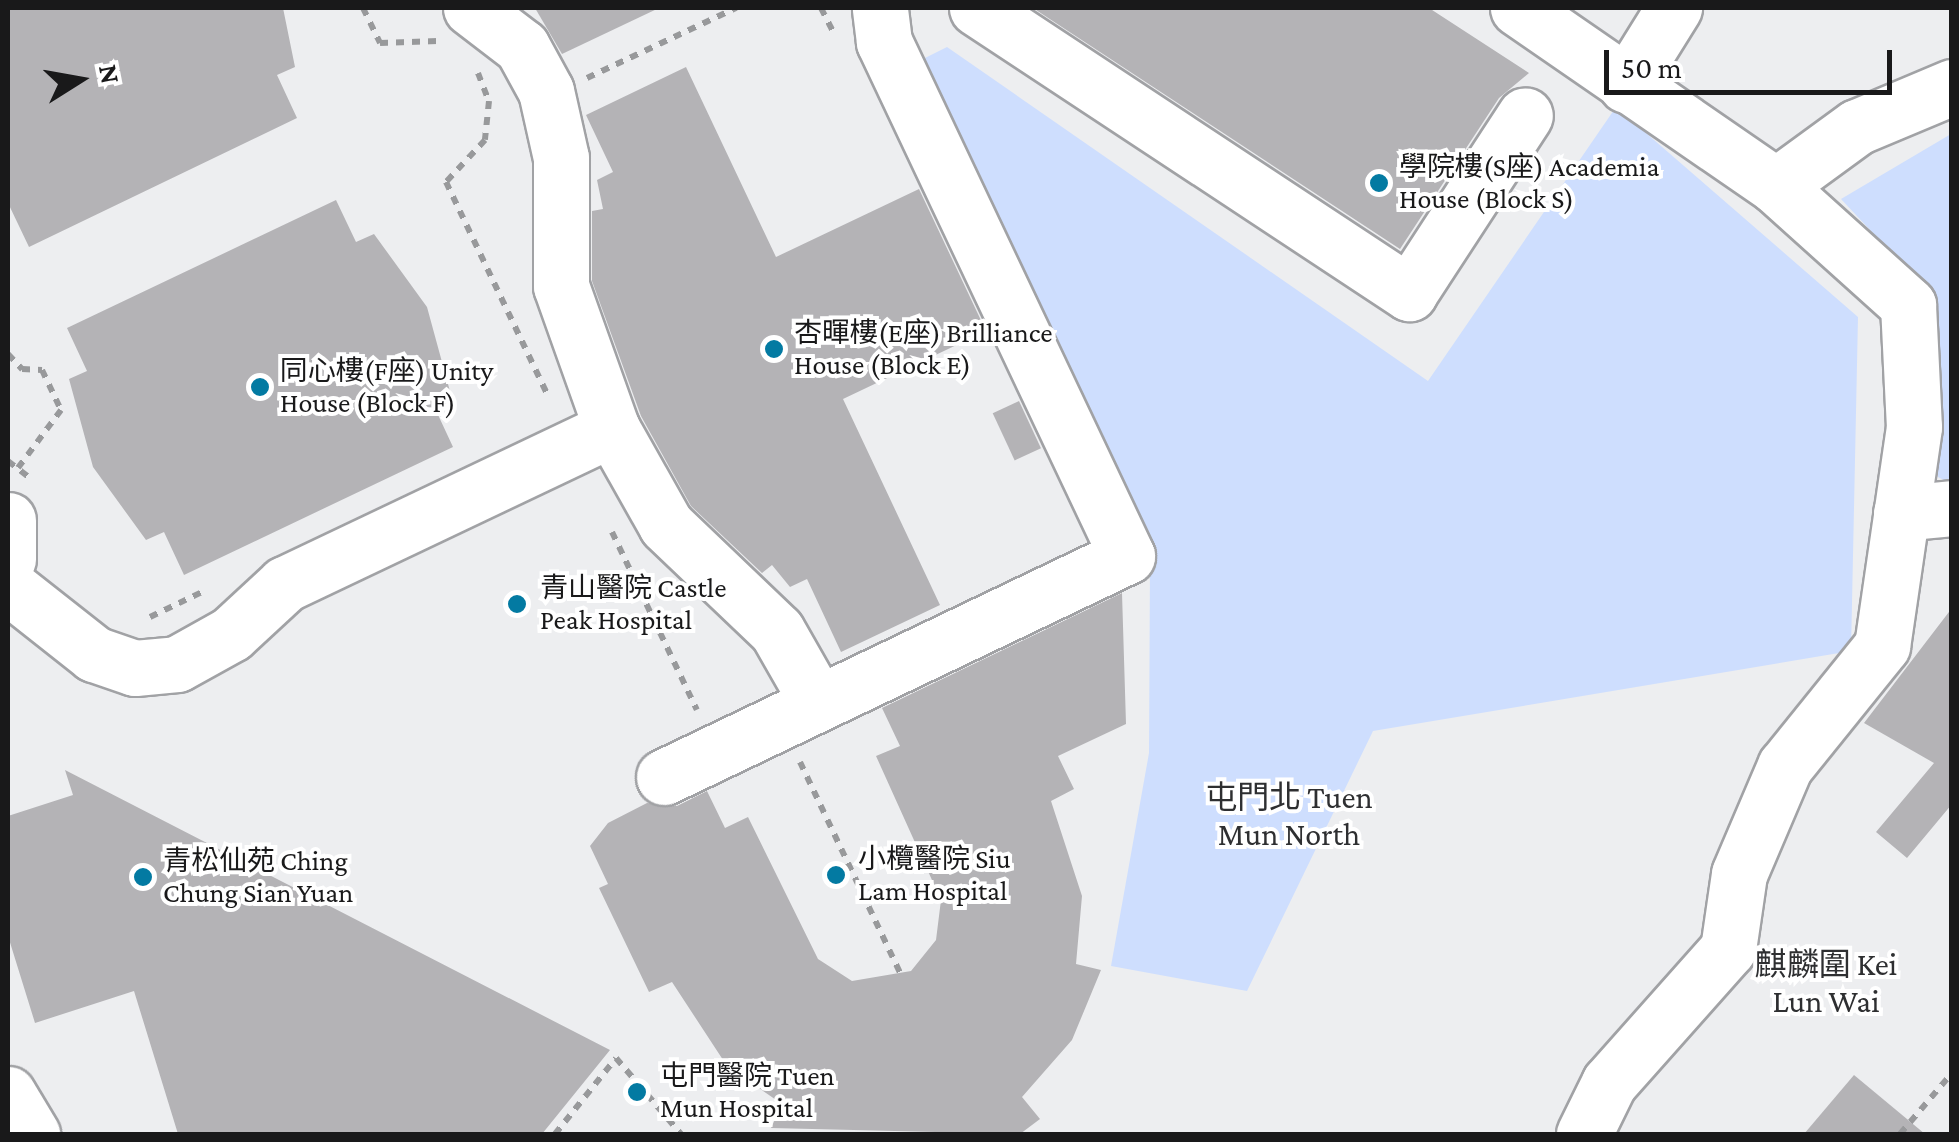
<!DOCTYPE html>
<html>
<head>
<meta charset="utf-8">
<style>
  body { margin:0 }
  #map { position:relative; width:1959px; height:1142px; overflow:hidden; background:#edeef0; font-family:"Crimson Pro","Noto Sans TC",serif }
  div>[style] { position:absolute }
  .green>* { inset:0; background:#cedefe }
  .building>* { inset:0; background:#b4b3b6; transform-origin:0 0 }
  .path>* { height:6px; margin-top:-3px; transform-origin:0; background:repeating-linear-gradient(90deg,#98999b 0 8px,transparent 0 16px) }
  .roads { filter:drop-shadow(2px 0 #a1a2a5) drop-shadow(-2px 0 #a1a2a5) drop-shadow(0 2px #a1a2a5) drop-shadow(0 -2px #a1a2a5) }
  .minor>* { height:55px; margin:-27.5px; padding:0 27.5px; transform-origin:27.5px; border-radius:27.5px; background:#fff }
  .dots>* { width:28px; height:28px; translate:-50% -50%; box-sizing:border-box; border:5px solid #fff; border-radius:50% }
  span { translate:-50% -50%; white-space:nowrap; text-align:center; line-height:1.15; -webkit-text-stroke:8px #fff; paint-order:stroke }
  .poi-label { font-size:28px; color:#19191a }
  .left { translate:0 -50%; text-align:left }
  .quarter-label { font-size:32px; color:#2e2f31 }
  .frame { position:absolute; inset:0; border:10px solid #19191a; pointer-events:none }
  .north { position:absolute; left:30px; top:30px; width:100px; height:100px; -webkit-text-stroke:8px #fff; paint-order:stroke; rotate:79deg; font-size:28px; font-weight:700; line-height:40px; text-align:center; color:#19191a }
  .north::after { content:''; display:block; margin:auto; width:35px; height:45px; background:#19191a; clip-path:polygon(50% 0,100% 100%,50% 72%,0 100%) }
  .scale { position:absolute; left:1604px; top:50px; width:288px; height:45px; box-sizing:border-box; border:5px solid #19191a; border-top:0; padding-left:12px; font-size:30px; line-height:35px; white-space:nowrap; color:#19191a; -webkit-text-stroke:8px #fff; paint-order:stroke }
</style>
</head>
<body>
<div id="map">
  <div class="green">
    <i style="clip-path:polygon(947px 47px,1428px 381px,1616px 107px,1858px 317px,1851px 651px,1373px 731px,1247px 991px,1111px 966px,1149px 753px,1150px 564px,913px 64px)"></i>
    <i style="clip-path:polygon(1951px 134px,1951px 484px,1938px 477px,1928px 292px,1841px 199px)"></i>
  </div>
  <div class="building">
    <i style="clip-path:polygon(8px 8px,283px 8px,295px 67px,277px 75px,297px 118px,29px 247px,8px 203px)"></i>
    <i style="clip-path:polygon(535px 8px,659px 8px,562px 54px)"></i>
    <i style="clip-path:polygon(1033px 8px,1429px 8px,1529px 73px,1499px 98px,1400px 249px)"></i>
    <i style="clip-path:polygon(686px 67px,776px 257px,919px 189px,986px 331px,843px 399px,940px 605px,841px 652px,807px 579px,790px 587px,772px 565px,762px 573px,691px 506px,641px 416px,592px 281px,592px 211px,603px 209px,597px 180px,613px 172px,586px 115px)"></i>
    <i style="clip-path:polygon(336px 200px,356px 242px,374px 234px,427px 307px,451px 395px,433px 404px,453px 447px,184px 575px,164px 532px,146px 540px,93px 467px,69px 379px,87px 371px,67px 328px)"></i>
    <i style="left:1019px;top:401px;width:52px;height:29px;rotate:65deg"></i>
    <i style="clip-path:polygon(1122px 593px,1126px 724px,1058px 756px,1074px 789px,1051px 801px,1082px 896px,1076px 964px,1101px 970px,1072px 1040px,1022px 1097px,1040px 1119px,1020px 1134px,771px 1128px,782px 1104px,727px 1066px,672px 982px,649px 992px,599px 888px,608px 884px,590px 846px,608px 823px,647px 803px,677px 806px,707px 791px,725px 828px,748px 817px,818px 959px,852px 981px,911px 971px,936px 940px,941px 900px,876px 756px,900px 746px,882px 708px)"></i>
    <i style="clip-path:polygon(1952px 608px,1952px 804px,1907px 858px,1876px 832px,1934px 763px,1864px 723px)"></i>
    <i style="clip-path:polygon(65px 770px,279px 880px,610px 1050px,542px 1134px,178px 1134px,134px 991px,35px 1023px,8px 936px,8px 816px,73px 795px)"></i>
    <i style="clip-path:polygon(1854px 1075px,1925px 1134px,1804px 1134px)"></i>
  </div>
  <div class="path">
    <i style="left:363px;top:8px;width:39px;rotate:64deg"></i>
    <i style="left:380px;top:43px;width:58px;rotate:-2deg"></i>
    <i style="left:821px;top:8px;width:28px;rotate:63deg"></i>
    <i style="left:478px;top:73px;width:30px;rotate:69deg"></i>
    <i style="left:489px;top:101px;width:39px;rotate:96deg"></i>
    <i style="left:485px;top:140px;width:57px;rotate:132.9deg"></i>
    <i style="left:446px;top:182px;width:235px;rotate:64.5deg"></i>
    <i style="left:587px;top:78px;width:165px;rotate:-25.2deg"></i>
    <i style="left:8px;top:354px;width:21px;rotate:47deg"></i>
    <i style="left:22px;top:369px;width:20px;rotate:3deg"></i>
    <i style="left:42px;top:370px;width:44px;rotate:64.6deg"></i>
    <i style="left:61px;top:410px;width:72px;rotate:126.6deg"></i>
    <i style="left:8px;top:461px;width:28px;rotate:38deg"></i>
    <i style="left:612px;top:532px;width:197px;rotate:64.5deg"></i>
    <i style="left:150px;top:617px;width:58px;rotate:-25.7deg"></i>
    <i style="left:800px;top:762px;width:236px;rotate:64.6deg"></i>
    <i style="left:555px;top:1134px;width:97px;rotate:-51.2deg"></i>
    <i style="left:616px;top:1058px;width:100px;rotate:49.5deg"></i>
    <i style="left:1900px;top:1134px;width:80px;rotate:-49.6deg"></i>
  </div>
  <div class="roads">
    <div class="minor">
      <i style="left:471px;top:8px;width:64px;rotate:37.4deg"></i>
      <i style="left:522px;top:47px;width:50px;rotate:61.4deg"></i>
      <i style="left:546px;top:91px;width:69px;rotate:77.4deg"></i>
      <i style="left:561px;top:158px;width:128px;rotate:90deg"></i>
      <i style="left:561px;top:286px;width:152px;rotate:70.4deg"></i>
      <i style="left:612px;top:429px;width:110px;rotate:60.6deg"></i>
      <i style="left:666px;top:525px;width:153px;rotate:43.7deg"></i>
      <i style="left:777px;top:631px;width:83px;rotate:60.3deg"></i>
      <i style="left:977px;top:8px;width:518px;rotate:33.41deg"></i>
      <i style="left:1409px;top:293px;width:212px;rotate:-56.9deg"></i>
      <i style="left:1518px;top:8px;width:313px;rotate:34.6deg"></i>
      <i style="left:1776px;top:186px;width:178px;rotate:42deg"></i>
      <i style="left:1908px;top:305px;width:122px;rotate:87.2deg"></i>
      <i style="left:1914px;top:427px;width:221px;rotate:98.3deg"></i>
      <i style="left:1882px;top:646px;width:154px;rotate:128.9deg"></i>
      <i style="left:1785px;top:766px;width:117px;rotate:113.1deg"></i>
      <i style="left:1739px;top:874px;width:76px;rotate:98.3deg"></i>
      <i style="left:1728px;top:949px;width:179px;rotate:131.6deg"></i>
      <i style="left:1609px;top:1083px;width:57px;rotate:116.1deg"></i>
      <i style="left:1626px;top:85px;width:91px;rotate:-58.1deg"></i>
      <i style="left:1776px;top:186px;width:100px;rotate:-36.1deg"></i>
      <i style="left:1857px;top:127px;width:103px;rotate:-22.8deg"></i>
      <i style="left:1901px;top:513px;width:51px;rotate:-5.6deg"></i>
      <i style="left:8px;top:520px;width:39px;rotate:90deg"></i>
      <i style="left:8px;top:586px;width:110px;rotate:38.3deg"></i>
      <i style="left:94px;top:654px;width:43px;rotate:18.9deg"></i>
      <i style="left:135px;top:668px;width:42px;rotate:-5.4deg"></i>
      <i style="left:177px;top:664px;width:62px;rotate:-29.1deg"></i>
      <i style="left:231px;top:634px;width:74px;rotate:-42.8deg"></i>
      <i style="left:285px;top:584px;width:362px;rotate:-25.4deg"></i>
      <i style="left:664px;top:777px;width:513px;rotate:-25.52deg"></i>
      <i style="left:1127px;top:556px;width:569px;rotate:-115.3deg"></i>
      <i style="left:884px;top:42px;width:34px;rotate:-97deg"></i>
      <i style="left:8px;top:1094px;width:47px;rotate:59deg"></i>
    </div>
  </div>
  <div class="dots">
    <i style="left:1379px;top:183px;background:#037aa2"></i>
    <i style="left:774px;top:349px;background:#037aa2"></i>
    <i style="left:260px;top:387px;background:#037aa2"></i>
    <i style="left:517px;top:604px;background:#037aa2"></i>
    <i style="left:836px;top:875px;background:#037aa2"></i>
    <i style="left:143px;top:877px;background:#037aa2"></i>
    <i style="left:637px;top:1092px;background:#037aa2"></i>
  </div>
  <div class="poi-label">
    <span class="left" style="left:1399px;top:183px">學院樓(S座) Academia<br>House (Block S)</span>
    <span class="left" style="left:794px;top:349px">杏暉樓(E座) Brilliance<br>House (Block E)</span>
    <span class="left" style="left:280px;top:387px">同心樓(F座) Unity<br>House (Block F)</span>
    <span class="left" style="left:540px;top:604px">青山醫院 Castle<br>Peak Hospital</span>
    <span class="left" style="left:858px;top:875px">小欖醫院 Siu<br>Lam Hospital</span>
    <span class="left" style="left:163px;top:877px">青松仙苑 Ching<br>Chung Sian Yuan</span>
    <span class="left" style="left:660px;top:1092px">屯門醫院 Tuen<br>Mun Hospital</span>
  </div>
  <div class="quarter-label">
    <span style="left:1289px;top:816px">屯門北 Tuen<br>Mun North</span>
    <span style="left:1826px;top:983px">麒麟圍 Kei<br>Lun Wai</span>
  </div>
  <div class="frame"></div>
  <div class="north">N</div>
  <div class="scale">50 m</div>
</div>
</body>
</html>
